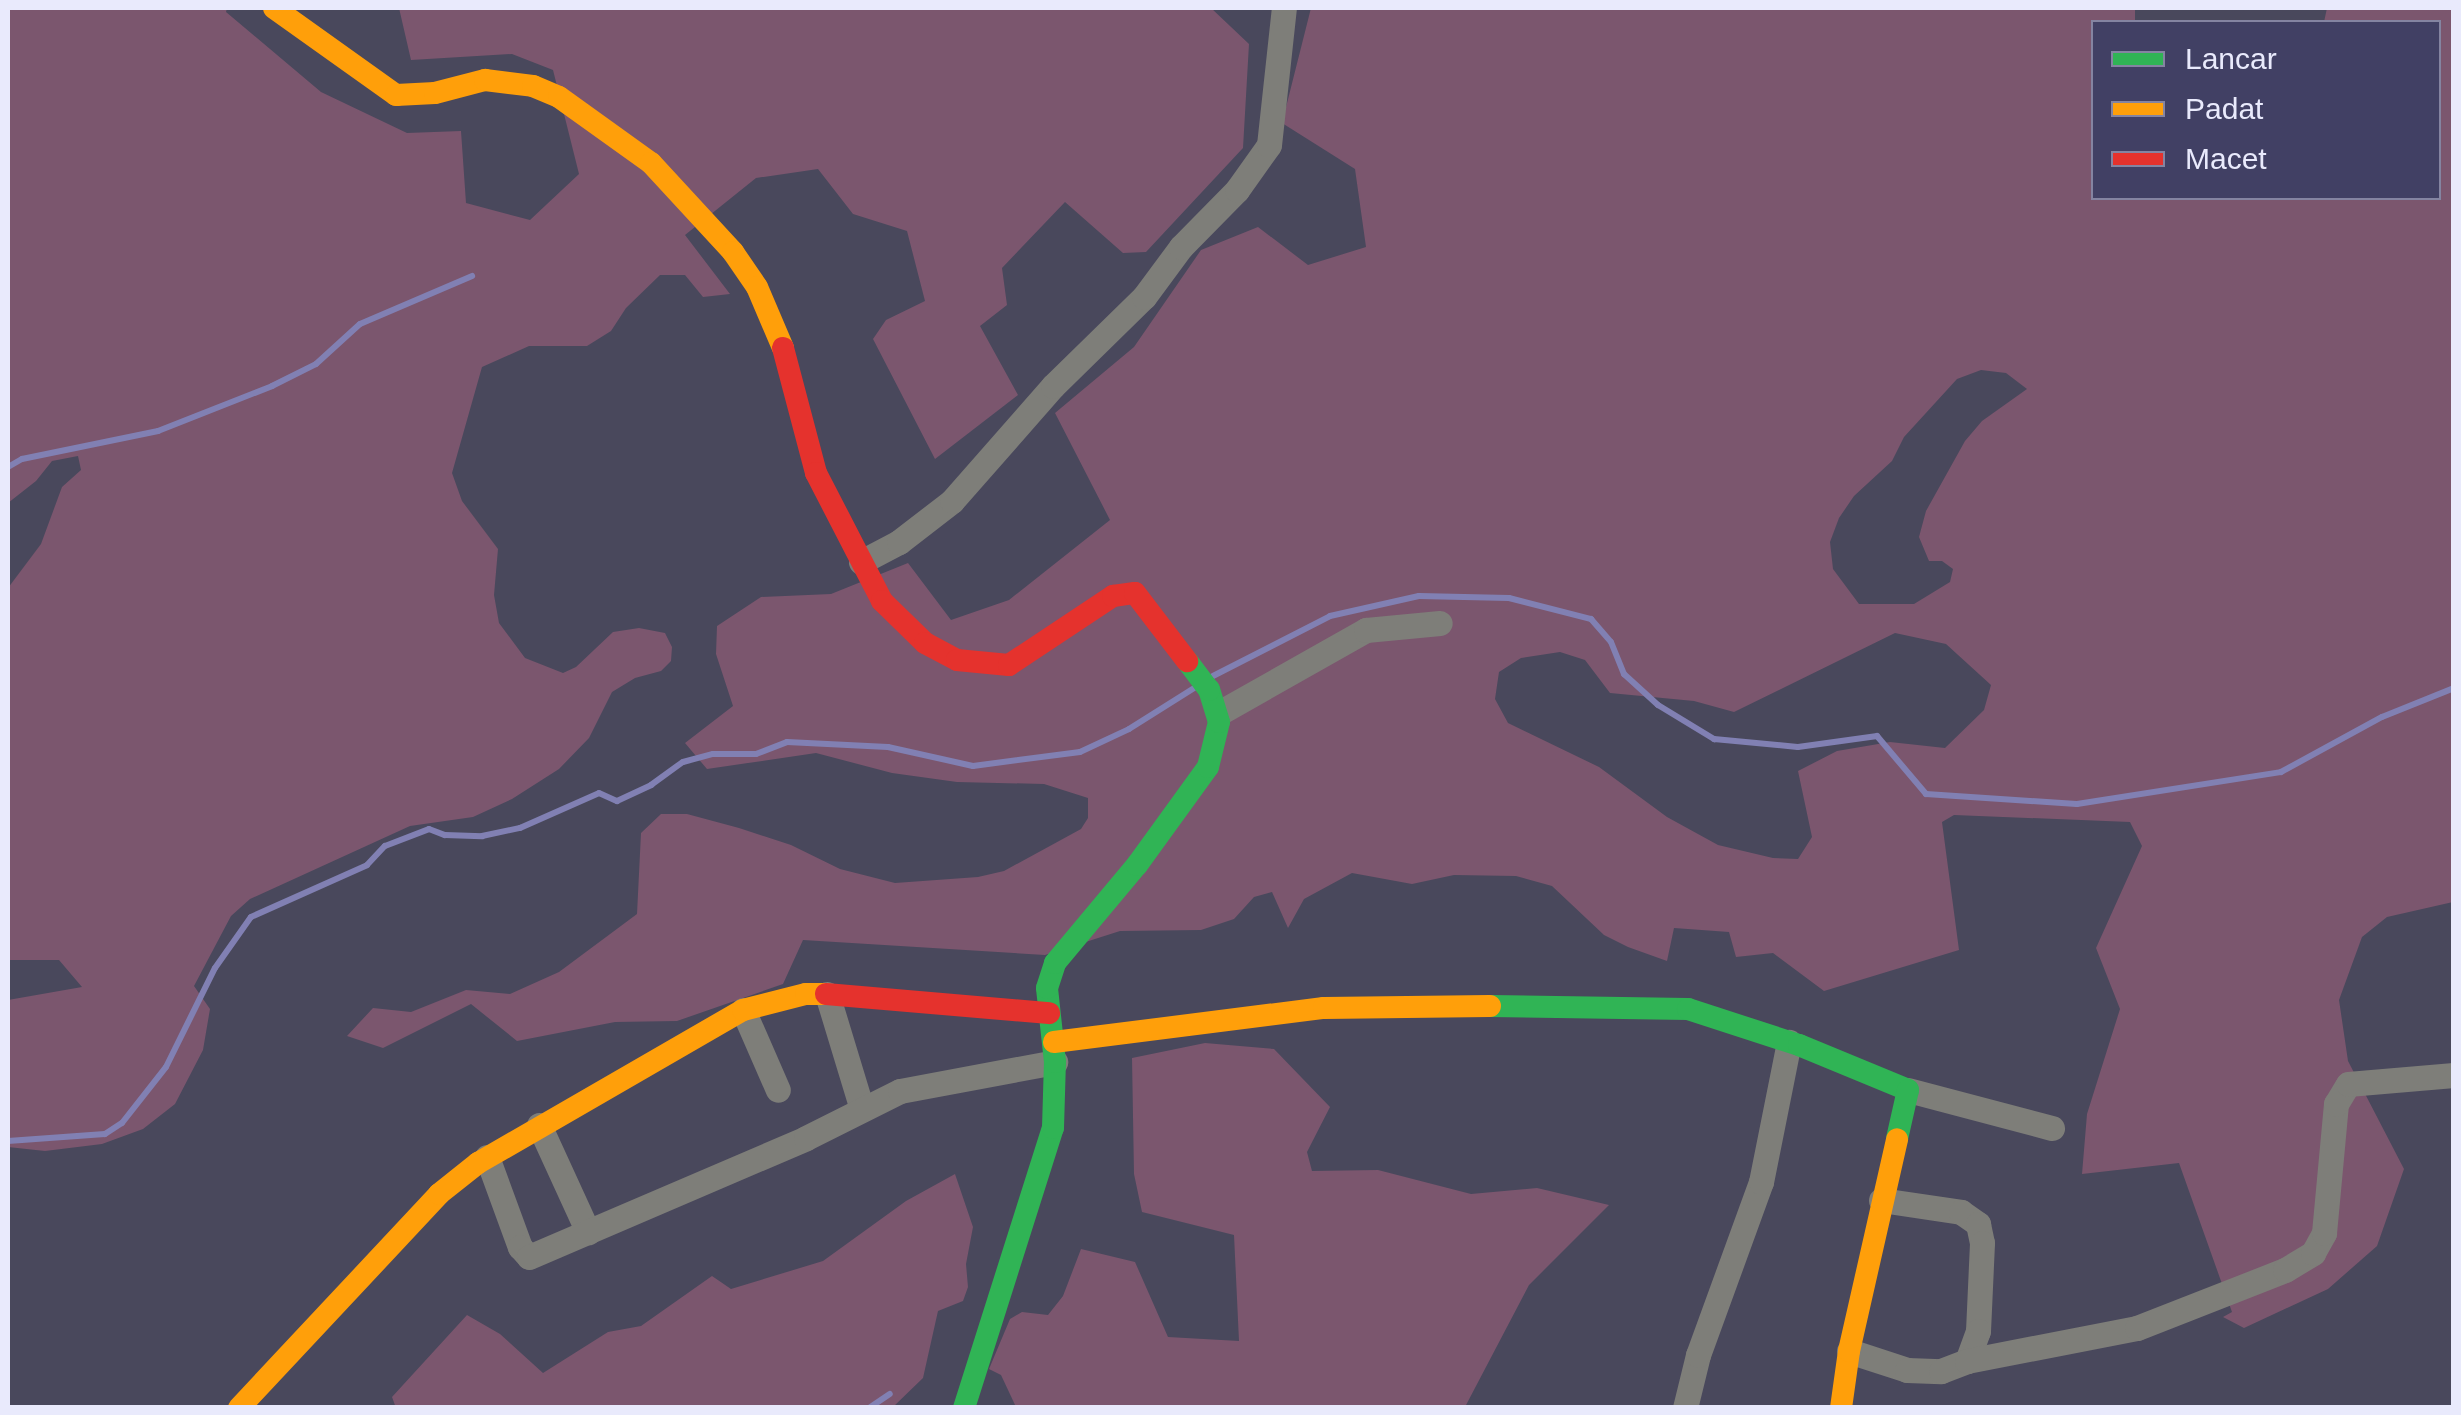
<!DOCTYPE html>
<html>
<head>
<meta charset="utf-8">
<style>
  body { margin:0 }
  #map { position:relative; width:2461px; height:1415px; overflow:hidden; background:#49485c; font-family:Arial,sans-serif }
  div>[style] { position:absolute }
  .green>* { inset:0; background:#7b566e }
  .stream>* { height:6px; margin:-3px; padding:0 3px; transform-origin:3px; border-radius:3px; background:#8180b3 }
  .street>* { height:25px; margin:-12.5px; padding:0 12.5px; transform-origin:12.5px; border-radius:12.5px; background:#7e7e79 }
  .fast>* { height:22px; margin:-11px; padding:0 11px; transform-origin:11px; border-radius:11px; background:#30b455 }
  .slow>* { height:22px; margin:-11px; padding:0 11px; transform-origin:11px; border-radius:11px; background:#ff9f0a }
  .jam>* { height:22px; margin:-11px; padding:0 11px; transform-origin:11px; border-radius:11px; background:#e5322d }
  span { translate:-50% -50%; white-space:nowrap; text-align:center; line-height:1.15; -webkit-text-stroke:8px #414064; paint-order:stroke }
  .frame { position:absolute; inset:0; border:10px solid #e9eafc; pointer-events:none }
  .legend { position:absolute; left:2091px; top:20px; width:350px; height:180px; box-sizing:border-box; background:#414064; border:2px solid #8484a1; margin:0; padding:12px 18px; list-style:none; font-size:30px; color:#e9eafc }
  .legend li { display:flex; align-items:center; gap:20px; height:50px }
  .legend b { width:50px; border:2px solid #8484a1 }
</style>
</head>
<body>
<div id="map">
  <div class="green">
    <i style="clip-path:polygon(8px 8px,227px 8px,226px 12px,321px 92px,407px 133px,461px 131px,466px 203px,530px 220px,579px 174px,553px 70px,512px 54px,411px 60px,399px 8px,1211px 8px,1249px 44px,1243px 148px,1146px 252px,1123px 253px,1065px 202px,1002px 268px,1007px 305px,980px 326px,1018px 395px,935px 459px,873px 339px,886px 320px,925px 301px,907px 231px,853px 214px,818px 169px,756px 178px,685px 235px,730px 294px,703px 297px,685px 275px,660px 275px,626px 308px,611px 331px,587px 346px,529px 346px,482px 367px,452px 473px,462px 501px,498px 549px,494px 595px,499px 623px,525px 658px,563px 673px,576px 667px,613px 632px,639px 628px,665px 633px,672px 647px,671px 661px,661px 671px,635px 678px,612px 692px,589px 738px,559px 769px,512px 799px,473px 817px,410px 826px,250px 899px,231px 916px,194px 986px,210px 1009px,203px 1050px,175px 1104px,143px 1129px,102px 1144px,45px 1151px,8px 1147px,8px 1000px,82px 987px,59px 960px,8px 960px,8px 588px,41px 544px,62px 487px,81px 470px,78px 456px,52px 461px,36px 481px,8px 503px)"></i>
    <i style="clip-path:polygon(evenodd,1311px 8px,2135px 8px,2135px 22px,2094px 22px,2094px 198px,2438px 198px,2438px 22px,2324px 22px,2327px 8px,2453px 8px,2453px 902px,2387px 917px,2362px 937px,2339px 1000px,2348px 1061px,2404px 1169px,2377px 1246px,2328px 1289px,2244px 1328px,2223px 1317px,2232px 1312px,2179px 1163px,2082px 1174px,2087px 1114px,2120px 1009px,2096px 948px,2142px 846px,2130px 822px,1954px 815px,1942px 822px,1959px 950px,1824px 991px,1773px 953px,1736px 957px,1729px 932px,1674px 928px,1667px 961px,1628px 947px,1604px 935px,1552px 886px,1516px 876px,1454px 875px,1412px 884px,1352px 873px,1304px 899px,1288px 928px,1272px 892px,1254px 897px,1234px 919px,1201px 930px,1120px 931px,1045px 955px,803px 940px,783px 984px,677px 1021px,615px 1022px,517px 1041px,471px 1004px,383px 1048px,347px 1036px,373px 1008px,411px 1012px,466px 990px,510px 994px,559px 972px,637px 914px,641px 833px,661px 814px,687px 814px,739px 828px,791px 845px,840px 869px,895px 883px,978px 877px,1004px 871px,1081px 829px,1088px 818px,1088px 798px,1044px 784px,957px 782px,892px 773px,816px 753px,707px 769px,685px 743px,733px 706px,716px 654px,717px 626px,761px 597px,831px 594px,908px 563px,951px 620px,1009px 600px,1110px 520px,1055px 413px,1134px 347px,1201px 250px,1258px 227px,1308px 265px,1366px 247px,1355px 169px,1282px 123px,1311px 8px,1981px 370px,2006px 373px,2027px 389px,1982px 421px,1965px 441px,1926px 511px,1919px 537px,1929px 561px,1942px 561px,1953px 569px,1950px 582px,1914px 604px,1859px 604px,1833px 569px,1830px 542px,1839px 518px,1854px 496px,1892px 461px,1904px 437px,1957px 379px,1981px 370px,1311px 8px,1895px 633px,1946px 644px,1991px 685px,1984px 710px,1945px 748px,1890px 742px,1837px 751px,1798px 771px,1812px 837px,1798px 859px,1773px 858px,1718px 845px,1667px 817px,1599px 767px,1508px 723px,1495px 699px,1499px 672px,1521px 658px,1560px 652px,1585px 660px,1610px 693px,1694px 701px,1734px 712px,1895px 633px)"></i>
    <i style="clip-path:polygon(1205px 1043px,1274px 1049px,1330px 1107px,1307px 1152px,1312px 1171px,1378px 1170px,1471px 1194px,1537px 1188px,1609px 1205px,1529px 1285px,1465px 1407px,1016px 1407px,1001px 1375px,989px 1369px,1010px 1319px,1022px 1312px,1048px 1315px,1063px 1296px,1081px 1249px,1135px 1262px,1168px 1337px,1239px 1341px,1234px 1235px,1142px 1212px,1134px 1174px,1132px 1058px)"></i>
    <i style="clip-path:polygon(955px 1174px,973px 1227px,966px 1264px,968px 1287px,963px 1301px,938px 1311px,923px 1378px,893px 1407px,396px 1408px,392px 1397px,467px 1315px,500px 1334px,543px 1373px,608px 1332px,641px 1326px,712px 1276px,731px 1289px,823px 1261px,906px 1201px)"></i>
  </div>
  <div class="stream">
    <i style="left:8px;top:467px;width:16px;rotate:-30deg"></i>
    <i style="left:22px;top:459px;width:139px;rotate:-11.6deg"></i>
    <i style="left:158px;top:431px;width:123px;rotate:-21.5deg"></i>
    <i style="left:272px;top:386px;width:49px;rotate:-26.6deg"></i>
    <i style="left:316px;top:364px;width:59px;rotate:-42.3deg"></i>
    <i style="left:360px;top:324px;width:122px;rotate:-23.2deg"></i>
    <i style="left:1213px;top:676px;width:131px;rotate:-27.1deg"></i>
    <i style="left:1330px;top:616px;width:91px;rotate:-12.7deg"></i>
    <i style="left:1419px;top:596px;width:90px;rotate:1.3deg"></i>
    <i style="left:1509px;top:598px;width:85px;rotate:14.4deg"></i>
    <i style="left:1591px;top:619px;width:30px;rotate:49deg"></i>
    <i style="left:1611px;top:642px;width:35px;rotate:68deg"></i>
    <i style="left:1624px;top:674px;width:46px;rotate:42.4deg"></i>
    <i style="left:1658px;top:705px;width:66px;rotate:31.3deg"></i>
    <i style="left:1714px;top:739px;width:84px;rotate:5.4deg"></i>
    <i style="left:1798px;top:747px;width:80px;rotate:-7.9deg"></i>
    <i style="left:1877px;top:736px;width:76px;rotate:49.8deg"></i>
    <i style="left:1926px;top:794px;width:151px;rotate:3.8deg"></i>
    <i style="left:2077px;top:804px;width:206px;rotate:-8.9deg"></i>
    <i style="left:2281px;top:772px;width:115px;rotate:-28.6deg"></i>
    <i style="left:2382px;top:717px;width:78px;rotate:-21.9deg"></i>
    <i style="left:8px;top:1141px;width:97px;rotate:-4.1deg"></i>
    <i style="left:105px;top:1134px;width:20px;rotate:-33deg"></i>
    <i style="left:122px;top:1123px;width:71px;rotate:-51.8deg"></i>
    <i style="left:166px;top:1067px;width:110px;rotate:-63.7deg"></i>
    <i style="left:215px;top:968px;width:62px;rotate:-54.8deg"></i>
    <i style="left:251px;top:917px;width:127px;rotate:-24.1deg"></i>
    <i style="left:367px;top:865px;width:26px;rotate:-47deg"></i>
    <i style="left:385px;top:846px;width:47px;rotate:-21.1deg"></i>
    <i style="left:429px;top:829px;width:17px;rotate:21deg"></i>
    <i style="left:445px;top:835px;width:37px;rotate:2deg"></i>
    <i style="left:482px;top:836px;width:39px;rotate:-12deg"></i>
    <i style="left:520px;top:828px;width:86px;rotate:-23.9deg"></i>
    <i style="left:599px;top:793px;width:20px;rotate:24deg"></i>
    <i style="left:617px;top:801px;width:38px;rotate:-25deg"></i>
    <i style="left:651px;top:785px;width:39px;rotate:-36deg"></i>
    <i style="left:683px;top:762px;width:31px;rotate:-15deg"></i>
    <i style="left:713px;top:754px;width:43px"></i>
    <i style="left:756px;top:754px;width:33px;rotate:-21deg"></i>
    <i style="left:787px;top:742px;width:101px;rotate:2.8deg"></i>
    <i style="left:888px;top:747px;width:87px;rotate:12.6deg"></i>
    <i style="left:973px;top:766px;width:108px;rotate:-7.5deg"></i>
    <i style="left:1080px;top:752px;width:54px;rotate:-25.1deg"></i>
    <i style="left:1129px;top:729px;width:77px;rotate:-32.2deg"></i>
    <i style="left:869px;top:1408px;width:25px;rotate:-34deg"></i>
  </div>
  <div class="street">
    <i style="left:861px;top:562px;width:43px;rotate:-27.8deg"></i>
    <i style="left:899px;top:542px;width:67px;rotate:-37.7deg"></i>
    <i style="left:952px;top:501px;width:153px;rotate:-48.7deg"></i>
    <i style="left:1053px;top:386px;width:127px;rotate:-44.4deg"></i>
    <i style="left:1144px;top:297px;width:62px;rotate:-53.5deg"></i>
    <i style="left:1181px;top:247px;width:80px;rotate:-45.5deg"></i>
    <i style="left:1237px;top:190px;width:55px;rotate:-54.6deg"></i>
    <i style="left:1269px;top:145px;width:138px;rotate:-83.8deg"></i>
    <i style="left:1219px;top:713px;width:169px;rotate:-29.5deg"></i>
    <i style="left:1366px;top:630px;width:74px;rotate:-5.4deg"></i>
    <i style="left:827px;top:994px;width:120px;rotate:73.1deg"></i>
    <i style="left:743px;top:1010px;width:87px;rotate:66.4deg"></i>
    <i style="left:1908px;top:1090px;width:149px;rotate:14.8deg"></i>
    <i style="left:539px;top:1125px;width:118px;rotate:65.4deg"></i>
    <i style="left:487px;top:1157px;width:96px;rotate:69.9deg"></i>
    <i style="left:520px;top:1247px;width:13px;rotate:48deg"></i>
    <i style="left:529px;top:1257px;width:301px;rotate:-23.2deg"></i>
    <i style="left:806px;top:1138px;width:105px;rotate:-26.6deg"></i>
    <i style="left:900px;top:1091px;width:158px;rotate:-10.6deg"></i>
    <i style="left:1881px;top:1200px;width:81px;rotate:8.5deg"></i>
    <i style="left:1961px;top:1212px;width:21px;rotate:35deg"></i>
    <i style="left:1978px;top:1224px;width:19px;rotate:78deg"></i>
    <i style="left:1982px;top:1243px;width:88px;rotate:92.6deg"></i>
    <i style="left:1978px;top:1331px;width:32px;rotate:110deg"></i>
    <i style="left:1849px;top:1351px;width:61px;rotate:18.1deg"></i>
    <i style="left:1907px;top:1370px;width:34px;rotate:2deg"></i>
    <i style="left:1941px;top:1371px;width:28px;rotate:-21deg"></i>
    <i style="left:1967px;top:1361px;width:173px;rotate:-11deg"></i>
    <i style="left:2137px;top:1328px;width:159px;rotate:-21.4deg"></i>
    <i style="left:2285px;top:1270px;width:33px;rotate:-31deg"></i>
    <i style="left:2313px;top:1253px;width:23px;rotate:-61deg"></i>
    <i style="left:2324px;top:1233px;width:130px;rotate:-84.7deg"></i>
    <i style="left:2336px;top:1104px;width:23px;rotate:-59deg"></i>
    <i style="left:2348px;top:1084px;width:106px;rotate:-4.9deg"></i>
    <i style="left:1685px;top:1408px;width:55px;rotate:-76.2deg"></i>
    <i style="left:1698px;top:1355px;width:184px;rotate:-70deg"></i>
    <i style="left:1761px;top:1182px;width:143px;rotate:-78.7deg"></i>
  </div>
  <div class="fast">
    <i style="left:1490px;top:1006px;width:198px;rotate:0.9deg"></i>
    <i style="left:1688px;top:1009px;width:117px;rotate:18deg"></i>
    <i style="left:1799px;top:1045px;width:118px;rotate:22.4deg"></i>
    <i style="left:1908px;top:1090px;width:50px;rotate:102.7deg"></i>
    <i style="left:964px;top:1408px;width:294px;rotate:-72.4deg"></i>
    <i style="left:1053px;top:1128px;width:66px;rotate:-88.3deg"></i>
    <i style="left:1055px;top:1062px;width:74px;rotate:-96.2deg"></i>
    <i style="left:1047px;top:988px;width:26px;rotate:-72deg"></i>
    <i style="left:1055px;top:963px;width:128px;rotate:-50.1deg"></i>
    <i style="left:1137px;top:865px;width:121px;rotate:-54.1deg"></i>
    <i style="left:1208px;top:767px;width:46px;rotate:-76.3deg"></i>
    <i style="left:1219px;top:722px;width:34px;rotate:-107deg"></i>
    <i style="left:1209px;top:690px;width:36px;rotate:-127deg"></i>
  </div>
  <div class="slow">
    <i style="left:274px;top:8px;width:150px;rotate:35.5deg"></i>
    <i style="left:396px;top:95px;width:39px;rotate:-3deg"></i>
    <i style="left:435px;top:93px;width:52px;rotate:-14.6deg"></i>
    <i style="left:485px;top:80px;width:48px;rotate:7.1deg"></i>
    <i style="left:533px;top:86px;width:28px;rotate:23deg"></i>
    <i style="left:559px;top:97px;width:113px;rotate:35.7deg"></i>
    <i style="left:651px;top:163px;width:121px;rotate:47.3deg"></i>
    <i style="left:733px;top:252px;width:42px;rotate:55.6deg"></i>
    <i style="left:757px;top:287px;width:66px;rotate:66.9deg"></i>
    <i style="left:1054px;top:1042px;width:272px;rotate:-7.2deg"></i>
    <i style="left:1324px;top:1008px;width:166px;rotate:-0.7deg"></i>
    <i style="left:239px;top:1408px;width:293px;rotate:-46.9deg"></i>
    <i style="left:439px;top:1194px;width:50px;rotate:-38.5deg"></i>
    <i style="left:478px;top:1163px;width:306px;rotate:-30deg"></i>
    <i style="left:743px;top:1010px;width:65px;rotate:-14.3deg"></i>
    <i style="left:806px;top:994px;width:20px"></i>
    <i style="left:1841px;top:1408px;width:58px;rotate:-82deg"></i>
    <i style="left:1849px;top:1351px;width:217px;rotate:-77.2deg"></i>
  </div>
  <div class="jam">
    <i style="left:783px;top:348px;width:129px;rotate:75.2deg"></i>
    <i style="left:816px;top:473px;width:144px;rotate:62.7deg"></i>
    <i style="left:882px;top:601px;width:60px;rotate:44.3deg"></i>
    <i style="left:925px;top:643px;width:36px;rotate:28deg"></i>
    <i style="left:957px;top:660px;width:52px;rotate:5.5deg"></i>
    <i style="left:1009px;top:665px;width:125px;rotate:-33.6deg"></i>
    <i style="left:1113px;top:596px;width:22px;rotate:-8deg"></i>
    <i style="left:1135px;top:593px;width:86px;rotate:52.6deg"></i>
    <i style="left:826px;top:994px;width:224px;rotate:4.9deg"></i>
  </div>
  <div class="frame"></div>
  <ul class="legend">
  <li><b style="height:12px;background:#30b455"></b>Lancar</li>
  <li><b style="height:12px;background:#ff9f0a"></b>Padat</li>
  <li><b style="height:12px;background:#e5322d"></b>Macet</li>
  </ul>
</div>
</body>
</html>
